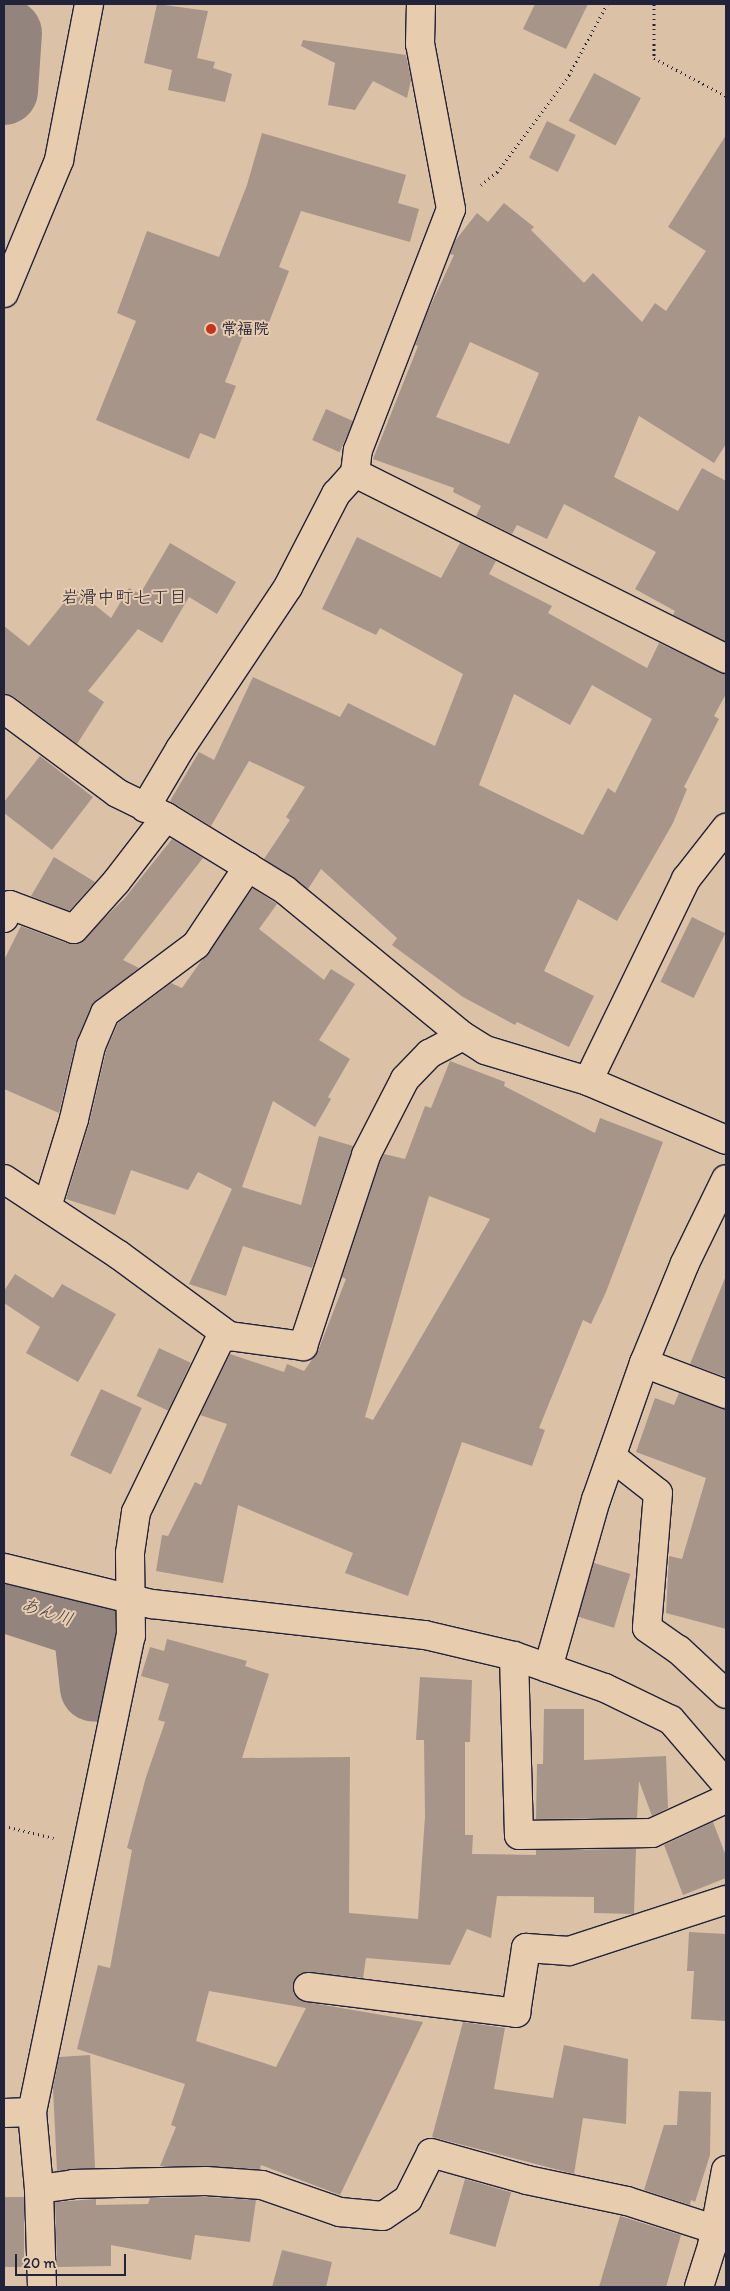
<!DOCTYPE html>
<html>
<head>
<meta charset="utf-8">
<style>
  body { margin:0 }
  #map { position:relative; width:730px; height:2291px; overflow:hidden; background:#dbc2a7; font-family:Itim,"Klee One",sans-serif }
  div>[style] { position:absolute }
  .river>* { height:68px; margin:-34px; padding:0 34px; transform-origin:34px; border-radius:34px; background:#94847e }
  .building>* { inset:0; background:#a79589; transform-origin:0 0 }
  .path>* { height:3px; margin-top:-1.5px; transform-origin:0; background:repeating-linear-gradient(90deg,#22223b 0 1px,transparent 0 5px) }
  .roads { filter:drop-shadow(1px 0 #22223b) drop-shadow(-1px 0 #22223b) drop-shadow(0 1px #22223b) drop-shadow(0 -1px #22223b) }
  .minor>* { height:28px; margin:-14px; padding:0 14px; transform-origin:14px; border-radius:14px; background:#e7ccae }
  .dots>* { width:14px; height:14px; translate:-50% -50%; box-sizing:border-box; border:2px solid #e7ccae; border-radius:50% }
  span { translate:-50% -50%; white-space:nowrap; text-align:center; line-height:1.15; -webkit-text-stroke:4px #e7ccae; paint-order:stroke }
  .poi-label { font-size:16px; color:#22223b; font-weight:700 }
  .left { translate:0 -50%; text-align:left }
  .neighbourhood-label { font-size:18px; color:#22223b }
  .water-label { font-size:18px; color:#443f4f; font-style:italic }
  .frame { position:absolute; inset:0; border:5px solid #22223b; pointer-events:none }
  .scale { position:absolute; left:15px; top:2254px; width:111px; height:22px; box-sizing:border-box; border:2px solid #22223b; border-top:0; padding-left:6px; font-size:15px; line-height:18px; white-space:nowrap; color:#22223b; -webkit-text-stroke:4px #e7ccae; paint-order:stroke }
</style>
</head>
<body>
<div id="map">
  <div class="river">
    <i style="left:4px;top:91px;width:58px;rotate:-86.1deg"></i>
    <i style="left:4px;top:1598px;width:87px;rotate:18deg"></i>
    <i style="left:87px;top:1625px;width:63px;rotate:83.7deg"></i>
  </div>
  <div class="building">
    <i style="clip-path:polygon(157px 4px,208px 11px,197px 58px,215px 62px,213px 68px,232px 74px,225px 102px,168px 90px,172px 70px,144px 63px)"></i>
    <i style="clip-path:polygon(535px 4px,588px 4px,566px 49px,523px 29px)"></i>
    <i style="clip-path:polygon(303px 40px,406px 55px,411px 80px,407px 98px,373px 81px,355px 110px,328px 105px,335px 63px,301px 46px)"></i>
    <i style="left:594px;top:73px;width:53px;height:54px;rotate:28deg"></i>
    <i style="left:547px;top:121px;width:32px;height:41px;rotate:26deg"></i>
    <i style="clip-path:polygon(262px 133px,406px 175px,398px 203px,419px 209px,410px 242px,301px 211px,279px 267px,289px 271px,264px 335px,246px 328px,225px 382px,236px 386px,215px 439px,200px 433px,189px 459px,96px 420px,136px 321px,117px 313px,147px 231px,219px 257px,247px 185px)"></i>
    <i style="clip-path:polygon(evenodd,726px 135px,726px 444px,714px 463px,639px 416px,614px 477px,678px 511px,702px 468px,726px 481px,726px 642px,673px 615px,675px 611px,635px 589px,656px 552px,564px 504px,547px 539px,517px 525px,512px 534px,476px 516px,481px 506px,453px 492px,454px 488px,373px 459px,418px 346px,415px 345px,429px 309px,454px 255px,450px 254px,455px 241px,477px 213px,488px 222px,504px 203px,534px 227px,531px 230px,584px 283px,593px 273px,642px 322px,655px 303px,666px 311px,706px 251px,668px 227px,726px 135px,470px 342px,539px 373px,509px 444px,436px 417px,470px 342px)"></i>
    <i style="left:326px;top:409px;width:30px;height:34px;rotate:24deg"></i>
    <i style="clip-path:polygon(evenodd,357px 537px,441px 578px,460px 543px,496px 561px,489px 574px,552px 606px,548px 613px,647px 668px,659px 643px,726px 675px,726px 694px,714px 716px,719px 719px,684px 787px,687px 789px,673px 823px,617px 921px,578px 899px,544px 971px,594px 996px,569px 1047px,517px 1022px,515px 1025px,463px 997px,392px 945px,397px 938px,321px 869px,308px 889px,264px 859px,290px 820px,286px 817px,305px 787px,249px 761px,211px 826px,170px 801px,199px 752px,214px 760px,253px 677px,340px 717px,348px 703px,435px 746px,463px 674px,380px 628px,376px 635px,322px 609px,357px 537px,592px 685px,652px 719px,615px 793px,608px 788px,583px 835px,479px 785px,514px 694px,570px 725px,592px 685px)"></i>
    <i style="clip-path:polygon(170px 543px,236px 582px,217px 614px,189px 597px,162px 643px,138px 629px,88px 691px,104px 702px,77px 744px,13px 696px,4px 694px,4px 626px,29px 646px,75px 589px,111px 618px,129px 588px,140px 594px)"></i>
    <i style="clip-path:polygon(40px 756px,93px 797px,52px 850px,4px 813px,4px 802px)"></i>
    <i style="clip-path:polygon(172px 839px,203px 858px,123px 960px,139px 968px,91px 1007px,76px 1042px,59px 1113px,4px 1089px,4px 960px,21px 926px,69px 944px,78px 944px,124px 899px)"></i>
    <i style="clip-path:polygon(54px 857px,95px 882px,69px 911px,31px 896px)"></i>
    <i style="clip-path:polygon(253px 888px,277px 904px,259px 929px,324px 980px,331px 969px,355px 984px,319px 1040px,350px 1059px,328px 1097px,331px 1099px,315px 1127px,273px 1101px,242px 1187px,301px 1205px,319px 1136px,353px 1146px,312px 1268px,243px 1246px,226px 1296px,189px 1284px,232px 1189px,198px 1172px,188px 1190px,131px 1170px,115px 1215px,66px 1199px,89px 1124px,106px 1051px,118px 1023px,171px 983px,182px 988px)"></i>
    <i style="left:692px;top:917px;width:37px;height:72px;rotate:26deg"></i>
    <i style="clip-path:polygon(evenodd,450px 1061px,505px 1082px,504px 1086px,595px 1133px,600px 1118px,663px 1142px,606px 1292px,591px 1324px,583px 1320px,539px 1428px,545px 1430px,532px 1466px,462px 1442px,408px 1596px,345px 1573px,353px 1553px,238px 1505px,223px 1583px,156px 1571px,162px 1535px,168px 1536px,195px 1482px,201px 1485px,227px 1424px,200px 1415px,230px 1354px,284px 1372px,287px 1364px,304px 1371px,318px 1351px,346px 1279px,342px 1277px,380px 1161px,384px 1154px,405px 1159px,425px 1106px,431px 1108px,450px 1061px,429px 1196px,490px 1219px,373px 1420px,365px 1417px,429px 1196px)"></i>
    <i style="clip-path:polygon(15px 1274px,53px 1298px,62px 1284px,116px 1314px,78px 1382px,26px 1353px,40px 1327px,4px 1303px,4px 1291px)"></i>
    <i style="clip-path:polygon(725px 1278px,726px 1279px,726px 1377px,690px 1364px)"></i>
    <i style="left:159px;top:1348px;width:35px;height:53px;rotate:25deg"></i>
    <i style="left:101px;top:1389px;width:45px;height:73px;rotate:25deg"></i>
    <i style="clip-path:polygon(679px 1393px,726px 1409px,726px 1629px,666px 1613px,669px 1556px,682px 1559px,706px 1478px,636px 1452px,655px 1398px,674px 1405px)"></i>
    <i style="left:594px;top:1563px;width:38px;height:56px;rotate:17deg"></i>
    <i style="clip-path:polygon(evenodd,167px 1639px,247px 1661px,245px 1666px,269px 1674px,242px 1758px,350px 1757px,349px 1913px,418px 1919px,425px 1816px,424px 1740px,416px 1740px,420px 1677px,472px 1680px,470px 1742px,465px 1742px,465px 1835px,473px 1835px,472px 1854px,536px 1855px,536px 1850px,636px 1849px,634px 1914px,594px 1913px,594px 1897px,497px 1896px,491px 1938px,467px 1929px,450px 1965px,366px 1958px,363px 1978px,310px 1972px,296px 1977px,293px 1993px,306px 2002px,423px 2022px,340px 2195px,261px 2165px,260px 2169px,160px 2166px,176px 2127px,171px 2125px,185px 2084px,77px 2049px,98px 1965px,110px 1968px,132px 1850px,127px 1848px,146px 1777px,165px 1722px,158px 1720px,169px 1684px,141px 1676px,150px 1647px,164px 1651px,167px 1639px,209px 1991px,306px 2008px,276px 2067px,196px 2041px,209px 1991px)"></i>
    <i style="clip-path:polygon(544px 1709px,584px 1709px,584px 1760px,666px 1756px,668px 1808px,652px 1816px,639px 1781px,637px 1818px,536px 1819px,537px 1764px,543px 1764px)"></i>
    <i style="clip-path:polygon(713px 1822px,726px 1856px,726px 1878px,683px 1895px,664px 1845px)"></i>
    <i style="clip-path:polygon(689px 1932px,726px 1934px,726px 2021px,691px 2019px,694px 1971px,687px 1971px)"></i>
    <i style="clip-path:polygon(463px 2022px,505px 2028px,494px 2089px,553px 2098px,564px 2045px,628px 2059px,626px 2124px,583px 2118px,574px 2174px,432px 2137px)"></i>
    <i style="clip-path:polygon(90px 2055px,95px 2168px,57px 2171px,53px 2088px,59px 2057px)"></i>
    <i style="clip-path:polygon(679px 2091px,711px 2092px,710px 2155px,695px 2202px,691px 2200px,690px 2205px,644px 2190px,664px 2125px,677px 2125px)"></i>
    <i style="left:465px;top:2179px;width:48px;height:57px;rotate:16deg"></i>
    <i style="left:4px;top:2197px;width:20px;height:70px"></i>
    <i style="clip-path:polygon(206px 2197px,256px 2200px,250px 2242px,195px 2235px,191px 2260px,111px 2245px,111px 2266px,57px 2267px,55px 2202px,96px 2199px,96px 2205px,148px 2204px,150px 2198px)"></i>
    <i style="clip-path:polygon(620px 2216px,681px 2235px,666px 2287px,599px 2287px)"></i>
    <i style="clip-path:polygon(282px 2250px,332px 2262px,326px 2287px,272px 2287px)"></i>
  </div>
  <div class="path">
    <i style="left:654px;top:4px;width:54px;rotate:90deg"></i>
    <i style="left:654px;top:58px;width:81px;rotate:27.8deg"></i>
    <i style="left:481px;top:185px;width:21px;rotate:-39deg"></i>
    <i style="left:497px;top:172px;width:121px;rotate:-53.4deg"></i>
    <i style="left:569px;top:75px;width:81px;rotate:-61.8deg"></i>
    <i style="left:4px;top:1826px;width:51px;rotate:13.5deg"></i>
  </div>
  <div class="roads">
    <div class="minor">
      <i style="left:4px;top:293px;width:144px;rotate:-67.5deg"></i>
      <i style="left:59px;top:160px;width:159px;rotate:-79.1deg"></i>
      <i style="left:355px;top:473px;width:415px;rotate:26.6deg"></i>
      <i style="left:4px;top:709px;width:141px;rotate:36.6deg"></i>
      <i style="left:117px;top:793px;width:55px;rotate:26.1deg"></i>
      <i style="left:166px;top:817px;width:140px;rotate:31.5deg"></i>
      <i style="left:285px;top:890px;width:230px;rotate:39.4deg"></i>
      <i style="left:463px;top:1036px;width:26px;rotate:32deg"></i>
      <i style="left:485px;top:1050px;width:108px;rotate:16.8deg"></i>
      <i style="left:588px;top:1081px;width:150px;rotate:23.1deg"></i>
      <i style="left:145px;top:808px;width:69px;rotate:-59.3deg"></i>
      <i style="left:180px;top:749px;width:195px;rotate:-56.3deg"></i>
      <i style="left:288px;top:587px;width:105px;rotate:-62.7deg"></i>
      <i style="left:336px;top:494px;width:28px;rotate:-48deg"></i>
      <i style="left:355px;top:473px;width:23px;rotate:-83deg"></i>
      <i style="left:358px;top:450px;width:258px;rotate:-68.9deg"></i>
      <i style="left:451px;top:209px;width:168px;rotate:-100.6deg"></i>
      <i style="left:420px;top:44px;width:40px;rotate:-88.6deg"></i>
      <i style="left:4px;top:918px;width:14px;rotate:-65deg"></i>
      <i style="left:10px;top:905px;width:68px;rotate:20.6deg"></i>
      <i style="left:74px;top:929px;width:63px;rotate:-48.2deg"></i>
      <i style="left:116px;top:882px;width:82px;rotate:-52.4deg"></i>
      <i style="left:588px;top:1081px;width:225px;rotate:-64.1deg"></i>
      <i style="left:686px;top:879px;width:65px;rotate:-51.9deg"></i>
      <i style="left:4px;top:1179px;width:138px;rotate:33.5deg"></i>
      <i style="left:119px;top:1255px;width:137px;rotate:36.4deg"></i>
      <i style="left:47px;top:1207px;width:92px;rotate:-72.9deg"></i>
      <i style="left:74px;top:1119px;width:75px;rotate:-76.9deg"></i>
      <i style="left:91px;top:1046px;width:36px;rotate:-67deg"></i>
      <i style="left:105px;top:1013px;width:114px;rotate:-36.8deg"></i>
      <i style="left:196px;top:945px;width:94px;rotate:-56.3deg"></i>
      <i style="left:644px;top:1363px;width:88px;rotate:20.7deg"></i>
      <i style="left:612px;top:1457px;width:58px;rotate:38deg"></i>
      <i style="left:658px;top:1493px;width:135px;rotate:94.7deg"></i>
      <i style="left:647px;top:1628px;width:39px;rotate:35deg"></i>
      <i style="left:679px;top:1650px;width:64px;rotate:43.1deg"></i>
      <i style="left:4px;top:1568px;width:152px;rotate:13.7deg"></i>
      <i style="left:152px;top:1604px;width:275px;rotate:6.5deg"></i>
      <i style="left:425px;top:1635px;width:91px;rotate:13.3deg"></i>
      <i style="left:514px;top:1656px;width:96px;rotate:19.4deg"></i>
      <i style="left:605px;top:1688px;width:73px;rotate:25.9deg"></i>
      <i style="left:671px;top:1720px;width:84px;rotate:49.3deg"></i>
      <i style="left:514px;top:1656px;width:179px;rotate:88.4deg"></i>
      <i style="left:519px;top:1835px;width:133px;rotate:-0.9deg"></i>
      <i style="left:652px;top:1833px;width:81px;rotate:-24.7deg"></i>
      <i style="left:548px;top:1668px;width:175px;rotate:-74.1deg"></i>
      <i style="left:596px;top:1500px;width:145px;rotate:-70.7deg"></i>
      <i style="left:644px;top:1363px;width:108px;rotate:-67.7deg"></i>
      <i style="left:685px;top:1263px;width:93px;rotate:-64deg"></i>
      <i style="left:308px;top:1987px;width:210px;rotate:7.1deg"></i>
      <i style="left:516px;top:2013px;width:66px;rotate:-81.3deg"></i>
      <i style="left:526px;top:1948px;width:43px;rotate:4deg"></i>
      <i style="left:569px;top:1951px;width:165px;rotate:-18deg"></i>
      <i style="left:4px;top:2113px;width:28px;rotate:-2deg"></i>
      <i style="left:39px;top:2189px;width:34px;rotate:-8deg"></i>
      <i style="left:73px;top:2184px;width:133px;rotate:-1.3deg"></i>
      <i style="left:206px;top:2181px;width:56px;rotate:4.1deg"></i>
      <i style="left:262px;top:2185px;width:83px;rotate:19.1deg"></i>
      <i style="left:340px;top:2212px;width:43px;rotate:5.3deg"></i>
      <i style="left:383px;top:2216px;width:30px;rotate:-34deg"></i>
      <i style="left:408px;top:2199px;width:51px;rotate:-63.4deg"></i>
      <i style="left:431px;top:2153px;width:100px;rotate:15.7deg"></i>
      <i style="left:527px;top:2180px;width:102px;rotate:11.9deg"></i>
      <i style="left:627px;top:2201px;width:104px;rotate:17.9deg"></i>
      <i style="left:42px;top:2287px;width:98px;rotate:-91.8deg"></i>
      <i style="left:39px;top:2189px;width:77px;rotate:-95.2deg"></i>
      <i style="left:32px;top:2112px;width:486px;rotate:-78.3deg"></i>
      <i style="left:131px;top:1636px;width:83px;rotate:-90.7deg"></i>
      <i style="left:130px;top:1553px;width:41px;rotate:-81.7deg"></i>
      <i style="left:136px;top:1512px;width:192px;rotate:-64.1deg"></i>
      <i style="left:220px;top:1339px;width:9px;rotate:-18deg"></i>
      <i style="left:229px;top:1336px;width:75px;rotate:7.7deg"></i>
      <i style="left:303px;top:1346px;width:201px;rotate:-71.7deg"></i>
      <i style="left:366px;top:1155px;width:85px;rotate:-62.8deg"></i>
      <i style="left:405px;top:1079px;width:35px;rotate:-46deg"></i>
      <i style="left:429px;top:1054px;width:38px;rotate:-28deg"></i>
      <i style="left:699px;top:2287px;width:43px;rotate:-72.4deg"></i>
      <i style="left:712px;top:2246px;width:77px;rotate:-79.6deg"></i>
    </div>
  </div>
  <div class="dots">
    <i style="left:211px;top:329px;background:#c8321e"></i>
  </div>
  <div class="poi-label">
    <span class="left" style="left:221px;top:329px">常福院</span>
  </div>
  <div class="neighbourhood-label">
    <span style="left:124px;top:597px">岩滑中町七丁目</span>
  </div>
  <div class="water-label">
    <span style="left:47px;top:1612px;rotate:18deg">あん川</span>
  </div>
  <div class="frame"></div>
  <div class="scale">20 m</div>
</div>
</body>
</html>
